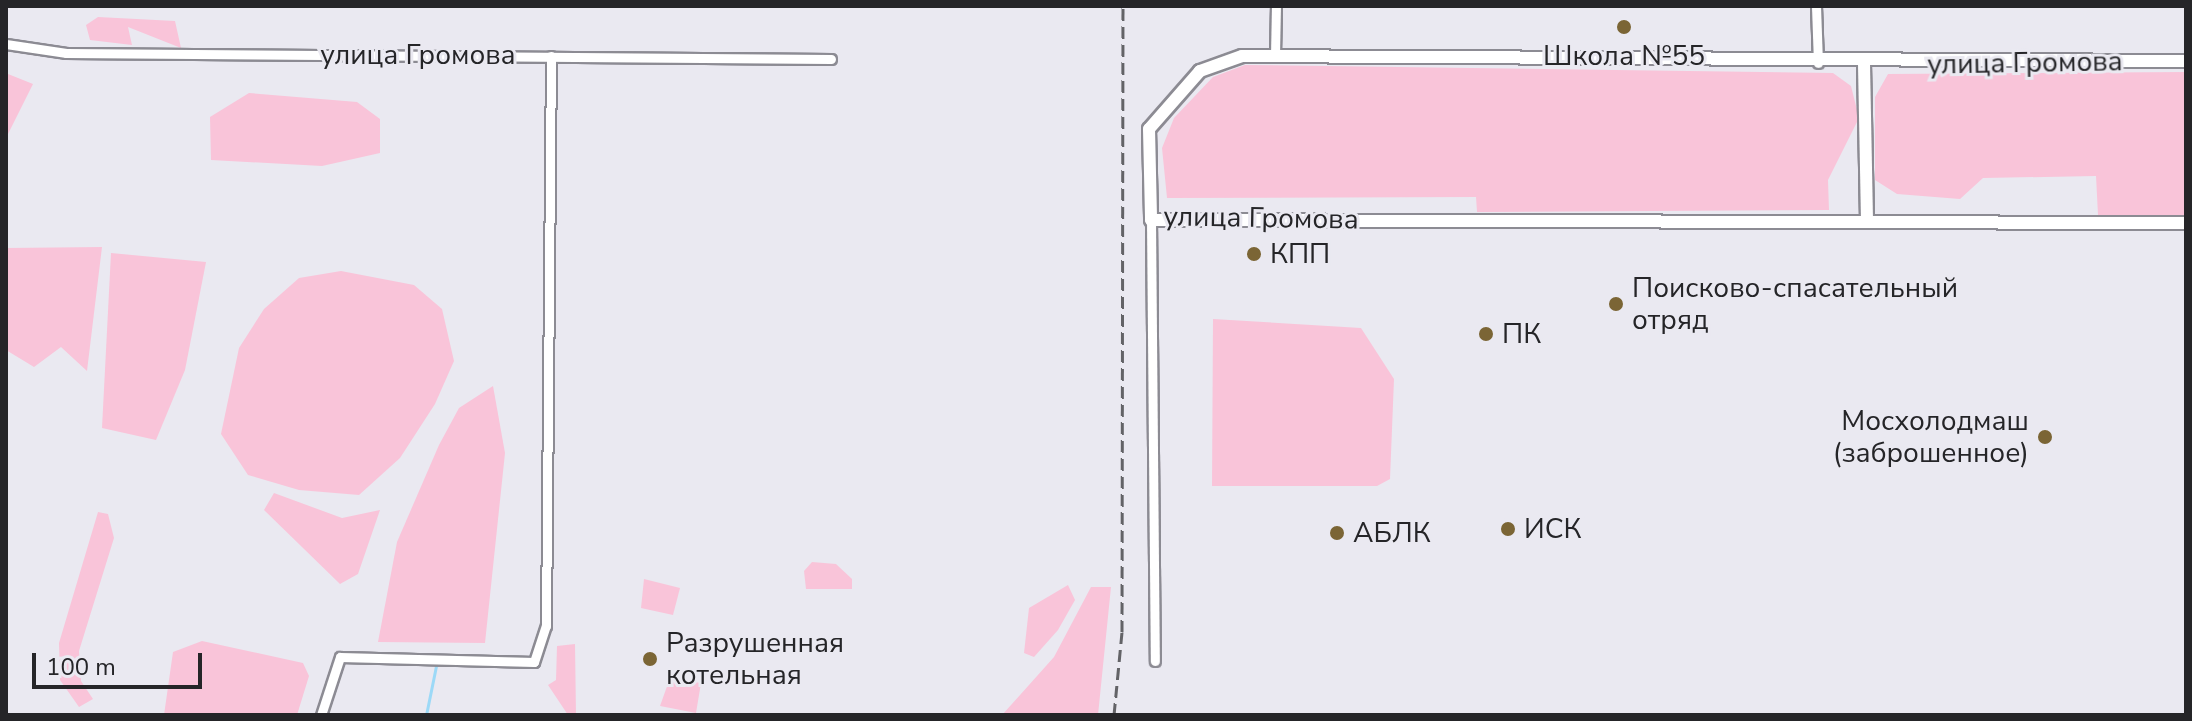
<!DOCTYPE html>
<html>
<head>
<meta charset="utf-8">
<style>
  body { margin:0 }
  #map { position:relative; width:2192px; height:721px; overflow:hidden; background:#eae9f1; font-family:"Nunito Sans",sans-serif }
  div>[style] { position:absolute }
  .green>* { inset:0; background:#f9c4d9 }
  .stream>* { height:3px; margin:-1.5px; padding:0 1.5px; transform-origin:1.5px; border-radius:1.5px; background:#9cd9f7 }
  .roads { filter:drop-shadow(2px 0 #8c8b93) drop-shadow(-2px 0 #8c8b93) drop-shadow(0 2px #8c8b93) drop-shadow(0 -2px #8c8b93) }
  .minor>* { height:9px; margin:-4.5px; padding:0 4.5px; transform-origin:4.5px; border-radius:4.5px; background:#fff }
  .tertiary>* { height:12px; margin:-6px; padding:0 6px; transform-origin:6px; border-radius:6px; background:#fff }
  .rail>* { height:3px; margin-top:-1.5px; transform-origin:0; background:repeating-linear-gradient(90deg,#636367 0 12px,transparent 0 18px) }
  .dots>* { width:22px; height:22px; translate:-50% -50%; box-sizing:border-box; border:4px solid #eae9f1; border-radius:50% }
  span { translate:-50% -50%; white-space:nowrap; text-align:center; line-height:1.15; -webkit-text-stroke:6px #eae9f1; paint-order:stroke }
  .street-label { font-size:28px; color:#252528 }
  .poi-label { font-size:28px; color:#252528 }
  .left { translate:0 -50%; text-align:left }
  .right { translate:-100% -50%; text-align:right }
  .frame { position:absolute; inset:0; border:8px solid #252528; pointer-events:none }
  .scale { position:absolute; left:32px; top:653px; width:170px; height:36px; box-sizing:border-box; border:4px solid #252528; border-top:0; padding-left:10px; font-size:24px; line-height:28px; white-space:nowrap; color:#252528; -webkit-text-stroke:6px #eae9f1; paint-order:stroke }
</style>
</head>
<body>
<div id="map">
  <div class="green">
    <i style="clip-path:polygon(98px 17px,175px 21px,181px 48px,128px 27px,132px 45px,90px 40px,86px 25px)"></i>
    <i style="clip-path:polygon(1245px 65px,1833px 73px,1851px 86px,1859px 118px,1828px 180px,1829px 210px,1477px 212px,1476px 197px,1167px 198px,1162px 148px,1174px 118px,1213px 77px)"></i>
    <i style="clip-path:polygon(2186px 72px,2186px 215px,2098px 215px,2096px 176px,1983px 178px,1960px 199px,1897px 194px,1875px 180px,1875px 97px,1888px 74px)"></i>
    <i style="clip-path:polygon(8px 74px,33px 84px,6px 138px,6px 75px)"></i>
    <i style="clip-path:polygon(249px 93px,357px 102px,380px 119px,380px 153px,322px 166px,211px 160px,210px 117px)"></i>
    <i style="clip-path:polygon(102px 247px,87px 371px,61px 347px,34px 367px,6px 350px,6px 248px)"></i>
    <i style="clip-path:polygon(111px 253px,206px 262px,185px 370px,156px 440px,102px 428px)"></i>
    <i style="clip-path:polygon(341px 271px,414px 285px,442px 309px,454px 361px,435px 404px,400px 458px,359px 495px,299px 490px,248px 475px,221px 434px,239px 348px,264px 309px,299px 278px)"></i>
    <i style="clip-path:polygon(1213px 319px,1361px 328px,1394px 379px,1390px 479px,1377px 486px,1212px 486px)"></i>
    <i style="clip-path:polygon(493px 386px,505px 453px,485px 643px,378px 642px,397px 542px,439px 445px,459px 408px)"></i>
    <i style="clip-path:polygon(274px 493px,342px 518px,380px 510px,358px 574px,340px 584px,264px 510px)"></i>
    <i style="clip-path:polygon(98px 512px,108px 514px,114px 538px,79px 651px,81px 681px,93px 699px,79px 707px,60px 680px,59px 643px)"></i>
    <i style="clip-path:polygon(812px 562px,836px 564px,852px 579px,852px 589px,806px 589px,804px 571px)"></i>
    <i style="clip-path:polygon(644px 579px,680px 588px,673px 615px,641px 608px)"></i>
    <i style="clip-path:polygon(1068px 585px,1075px 600px,1058px 630px,1034px 657px,1024px 653px,1029px 608px)"></i>
    <i style="clip-path:polygon(1091px 587px,1111px 587px,1098px 715px,1002px 715px,1054px 657px)"></i>
    <i style="clip-path:polygon(202px 641px,303px 663px,309px 676px,297px 715px,164px 715px,173px 652px)"></i>
    <i style="clip-path:polygon(575px 644px,576px 715px,568px 715px,548px 685px,556px 680px,557px 646px)"></i>
    <i style="clip-path:polygon(670px 678px,701px 683px,696px 713px,660px 706px)"></i>
  </div>
  <div class="stream">
    <i style="left:426px;top:715px;width:50px;rotate:-78.5deg"></i>
  </div>
  <div class="roads">
    <div class="minor">
      <i style="left:1816px;top:6px;width:57px;rotate:88deg"></i>
      <i style="left:6px;top:44px;width:61px;rotate:8.5deg"></i>
      <i style="left:66px;top:53px;width:765px;rotate:0.45deg"></i>
      <i style="left:1275px;top:56px;width:50px;rotate:-88.9deg"></i>
      <i style="left:1151px;top:220px;width:441px;rotate:89.5deg"></i>
      <i style="left:321px;top:715px;width:61px;rotate:-71.9deg"></i>
      <i style="left:340px;top:657px;width:194px;rotate:1.5deg"></i>
      <i style="left:534px;top:662px;width:38px;rotate:-72deg"></i>
      <i style="left:546px;top:626px;width:570px;rotate:-89.5deg"></i>
    </div>
    <div class="tertiary">
      <i style="left:2186px;top:61px;width:944px;rotate:-179.7deg"></i>
      <i style="left:1242px;top:56px;width:45px;rotate:160.3deg"></i>
      <i style="left:1200px;top:71px;width:77px;rotate:131.3deg"></i>
      <i style="left:1149px;top:129px;width:91px;rotate:88.7deg"></i>
      <i style="left:1151px;top:220px;width:1035px;rotate:0.17deg"></i>
      <i style="left:1864px;top:64px;width:156px;rotate:88.9deg"></i>
    </div>
  </div>
  <div class="rail">
    <i style="left:1114px;top:715px;width:83px;rotate:-84.5deg"></i>
    <i style="left:1122px;top:632px;width:626px;rotate:-89.91deg"></i>
  </div>
  <div class="dots">
    <i style="left:1624px;top:27px;background:#7b6535"></i>
    <i style="left:1254px;top:254px;background:#7b6535"></i>
    <i style="left:1616px;top:304px;background:#7b6535"></i>
    <i style="left:1486px;top:334px;background:#7b6535"></i>
    <i style="left:2045px;top:437px;background:#7b6535"></i>
    <i style="left:1508px;top:529px;background:#7b6535"></i>
    <i style="left:1337px;top:533px;background:#7b6535"></i>
    <i style="left:650px;top:659px;background:#7b6535"></i>
  </div>
  <div class="street-label">
    <span style="left:418px;top:55px">улица Громова</span>
    <span style="left:2025px;top:63px;rotate:-1deg">улица Громова</span>
    <span style="left:1261px;top:218px;rotate:1deg">улица Громова</span>
  </div>
  <div class="poi-label">
    <span style="left:1624px;top:56px">Школа №55</span>
    <span class="left" style="left:1270px;top:254px">КПП</span>
    <span class="left" style="left:1632px;top:304px">Поисково-спасательный<br>отряд</span>
    <span class="left" style="left:1502px;top:334px">ПК</span>
    <span class="right" style="left:2029px;top:437px">Мосхолодмаш<br>(заброшенное)</span>
    <span class="left" style="left:1524px;top:529px">ИСК</span>
    <span class="left" style="left:1353px;top:533px">АБЛК</span>
    <span class="left" style="left:666px;top:659px">Разрушенная<br>котельная</span>
  </div>
  <div class="frame"></div>
  <div class="scale">100 m</div>
</div>
</body>
</html>
